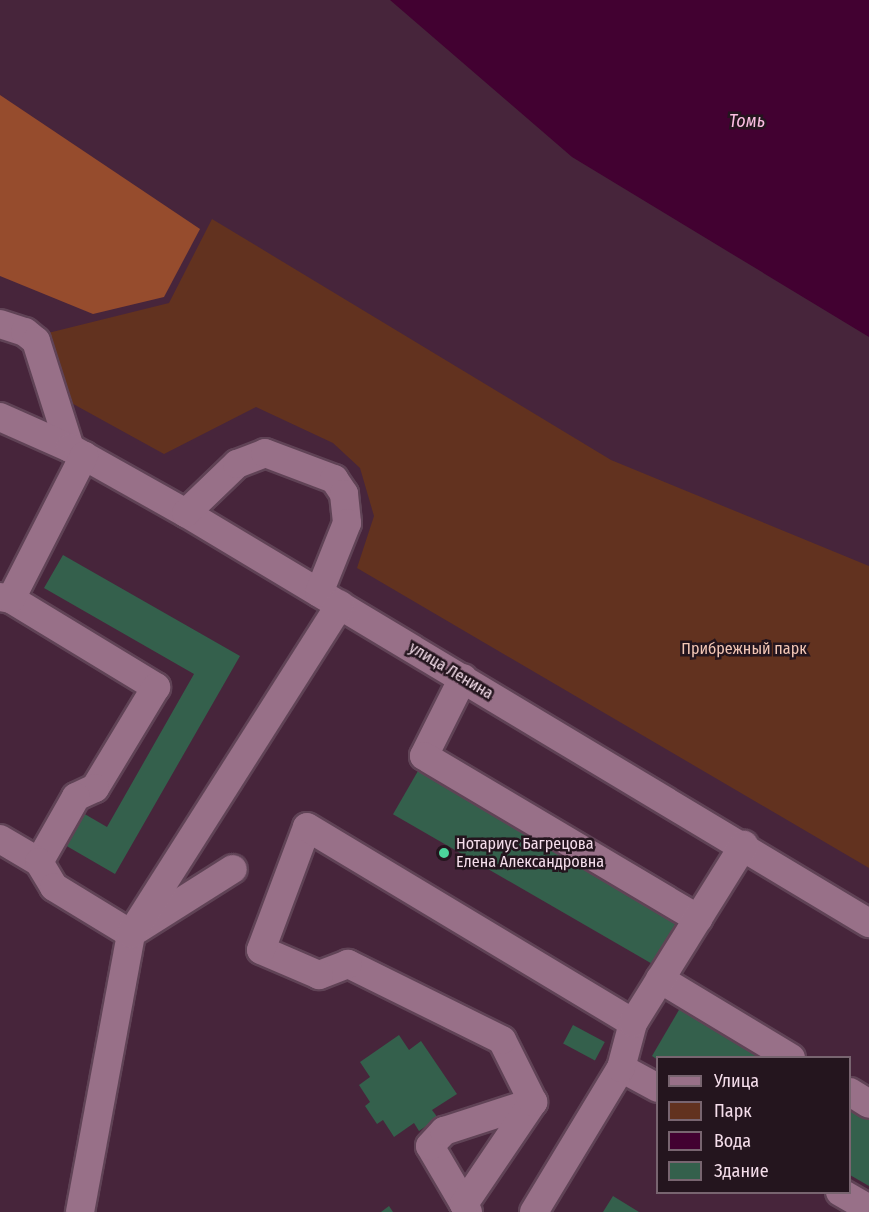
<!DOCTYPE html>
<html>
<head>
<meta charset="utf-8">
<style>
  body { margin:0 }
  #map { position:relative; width:869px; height:1212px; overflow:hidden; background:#47253b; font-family:"Fira Sans Condensed",sans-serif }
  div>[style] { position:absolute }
  .green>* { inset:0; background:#62321f }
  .forest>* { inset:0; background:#964c2d }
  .water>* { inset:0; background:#420131 }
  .building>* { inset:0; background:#34604c; transform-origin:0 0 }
  .roads { filter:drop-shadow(2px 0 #604356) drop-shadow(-2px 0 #604356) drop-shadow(0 2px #604356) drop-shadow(0 -2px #604356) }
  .minor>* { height:28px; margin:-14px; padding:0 14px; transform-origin:14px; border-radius:14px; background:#987088 }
  .dots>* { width:16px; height:16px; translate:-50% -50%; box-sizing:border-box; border:3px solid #24151e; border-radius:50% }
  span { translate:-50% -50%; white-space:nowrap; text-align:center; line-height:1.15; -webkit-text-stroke:5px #24151e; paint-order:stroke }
  .park-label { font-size:16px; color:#f3c7b6 }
  .street-label { font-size:16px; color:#f5deeb }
  .poi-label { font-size:16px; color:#f5deeb }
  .left { translate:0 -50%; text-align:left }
  .water-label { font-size:18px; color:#fbbee2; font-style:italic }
  .legend { position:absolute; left:656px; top:1056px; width:195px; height:138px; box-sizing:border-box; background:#24151e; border:2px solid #786570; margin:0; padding:8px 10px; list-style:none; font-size:18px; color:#f5deeb }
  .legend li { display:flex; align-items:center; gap:12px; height:30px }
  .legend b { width:30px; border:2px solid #786570 }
</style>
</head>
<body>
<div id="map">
  <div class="green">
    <i style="clip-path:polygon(212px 219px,611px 460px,869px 566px,869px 868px,357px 568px,374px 516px,360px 468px,333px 443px,256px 407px,164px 454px,66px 400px,48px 333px,169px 303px)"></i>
  </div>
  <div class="forest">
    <i style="clip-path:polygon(0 95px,200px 229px,164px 297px,93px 314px,0 276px)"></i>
  </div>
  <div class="water">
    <i style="clip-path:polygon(390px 0,869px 0,869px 337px,572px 157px)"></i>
  </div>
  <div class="building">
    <i style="clip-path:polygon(63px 555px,240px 656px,115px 874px,58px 841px,76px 809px,107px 827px,194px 674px,44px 588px)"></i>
    <i style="left:422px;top:764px;width:301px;height:58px;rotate:30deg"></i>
    <i style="clip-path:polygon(683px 1003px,773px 1058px,658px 1060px,652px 1056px)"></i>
    <i style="left:573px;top:1025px;width:36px;height:21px;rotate:28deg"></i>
    <i style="clip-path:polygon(399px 1035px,409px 1050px,421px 1041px,457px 1094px,432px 1110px,438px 1118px,419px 1131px,414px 1123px,394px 1137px,383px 1120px,377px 1124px,365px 1106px,370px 1102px,359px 1085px,370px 1077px,360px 1062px)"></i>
    <i style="clip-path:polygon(850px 1103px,869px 1115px,869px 1186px,850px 1175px)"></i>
    <i style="clip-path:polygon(613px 1196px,639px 1212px,603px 1212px)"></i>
    <i style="clip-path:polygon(389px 1206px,393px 1212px,381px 1212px)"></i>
  </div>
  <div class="roads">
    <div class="minor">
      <i style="left:0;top:324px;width:26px;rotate:18deg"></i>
      <i style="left:25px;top:332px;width:14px;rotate:39deg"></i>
      <i style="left:36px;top:341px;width:112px;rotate:72.4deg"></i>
      <i style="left:0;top:417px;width:77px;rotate:23.9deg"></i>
      <i style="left:70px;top:448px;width:133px;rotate:29.3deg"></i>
      <i style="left:186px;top:513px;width:797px;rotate:30.98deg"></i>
      <i style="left:186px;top:513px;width:71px;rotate:-43.9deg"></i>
      <i style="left:237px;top:464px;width:30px;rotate:-21deg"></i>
      <i style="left:265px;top:453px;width:74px;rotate:20.6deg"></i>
      <i style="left:334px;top:479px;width:18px;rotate:56deg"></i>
      <i style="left:344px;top:494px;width:29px;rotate:84deg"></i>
      <i style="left:347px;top:523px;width:75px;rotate:111.8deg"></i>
      <i style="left:0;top:597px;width:11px;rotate:10deg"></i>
      <i style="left:11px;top:599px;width:170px;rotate:31.3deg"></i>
      <i style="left:156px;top:687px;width:118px;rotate:121.1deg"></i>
      <i style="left:95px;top:788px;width:21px;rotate:155deg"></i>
      <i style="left:76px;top:797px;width:75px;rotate:119.6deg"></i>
      <i style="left:11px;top:599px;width:161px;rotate:-63deg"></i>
      <i style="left:463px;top:678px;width:87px;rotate:116.6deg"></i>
      <i style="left:424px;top:756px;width:319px;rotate:30.7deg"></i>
      <i style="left:0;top:839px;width:45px;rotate:30.5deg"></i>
      <i style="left:39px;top:862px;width:29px;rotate:59deg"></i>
      <i style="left:54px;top:887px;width:90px;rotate:31.4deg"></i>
      <i style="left:138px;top:929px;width:112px;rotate:-32.3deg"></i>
      <i style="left:660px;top:979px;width:153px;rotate:31.1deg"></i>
      <i style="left:621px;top:1068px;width:42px;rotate:28.4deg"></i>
      <i style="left:850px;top:1092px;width:22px;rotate:32deg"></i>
      <i style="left:840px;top:1192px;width:34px;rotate:30deg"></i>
      <i style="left:464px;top:1204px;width:67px;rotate:-120.4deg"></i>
      <i style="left:430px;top:1146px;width:21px;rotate:-47deg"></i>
      <i style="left:444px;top:1131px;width:94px;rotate:-18deg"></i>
      <i style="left:80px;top:1212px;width:283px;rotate:-79.6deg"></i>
      <i style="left:131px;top:934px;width:390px;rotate:-57.6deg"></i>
      <i style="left:468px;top:1212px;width:9px;rotate:-117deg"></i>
      <i style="left:464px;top:1204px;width:123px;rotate:-55.9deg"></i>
      <i style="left:533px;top:1102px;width:69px;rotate:-116.6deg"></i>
      <i style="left:502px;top:1040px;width:172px;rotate:-153.7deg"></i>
      <i style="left:348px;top:964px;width:31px;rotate:159deg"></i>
      <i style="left:319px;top:975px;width:63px;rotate:-156.7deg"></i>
      <i style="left:261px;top:950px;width:131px;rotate:-69.5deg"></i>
      <i style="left:307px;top:827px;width:380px;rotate:31deg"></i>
      <i style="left:534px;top:1212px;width:168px;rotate:-58.9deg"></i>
      <i style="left:621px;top:1068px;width:47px;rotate:-75.1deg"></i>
      <i style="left:633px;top:1023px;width:210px;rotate:-58.1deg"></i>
    </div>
  </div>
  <div class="dots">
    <i style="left:444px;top:853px;background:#4bd49b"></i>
  </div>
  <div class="park-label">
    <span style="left:744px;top:649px">Прибрежный парк</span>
  </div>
  <div class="street-label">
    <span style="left:451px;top:671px;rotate:31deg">улица Ленина</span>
  </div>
  <div class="poi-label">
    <span class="left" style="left:456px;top:853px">Нотариус Багрецова<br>Елена Александровна</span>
  </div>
  <div class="water-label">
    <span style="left:747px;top:121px">Томь</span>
  </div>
  <ul class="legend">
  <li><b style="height:8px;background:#987088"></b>Улица</li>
  <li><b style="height:16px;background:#62321f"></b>Парк</li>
  <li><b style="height:16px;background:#420131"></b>Вода</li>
  <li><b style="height:16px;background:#34604c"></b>Здание</li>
  </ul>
</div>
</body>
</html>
